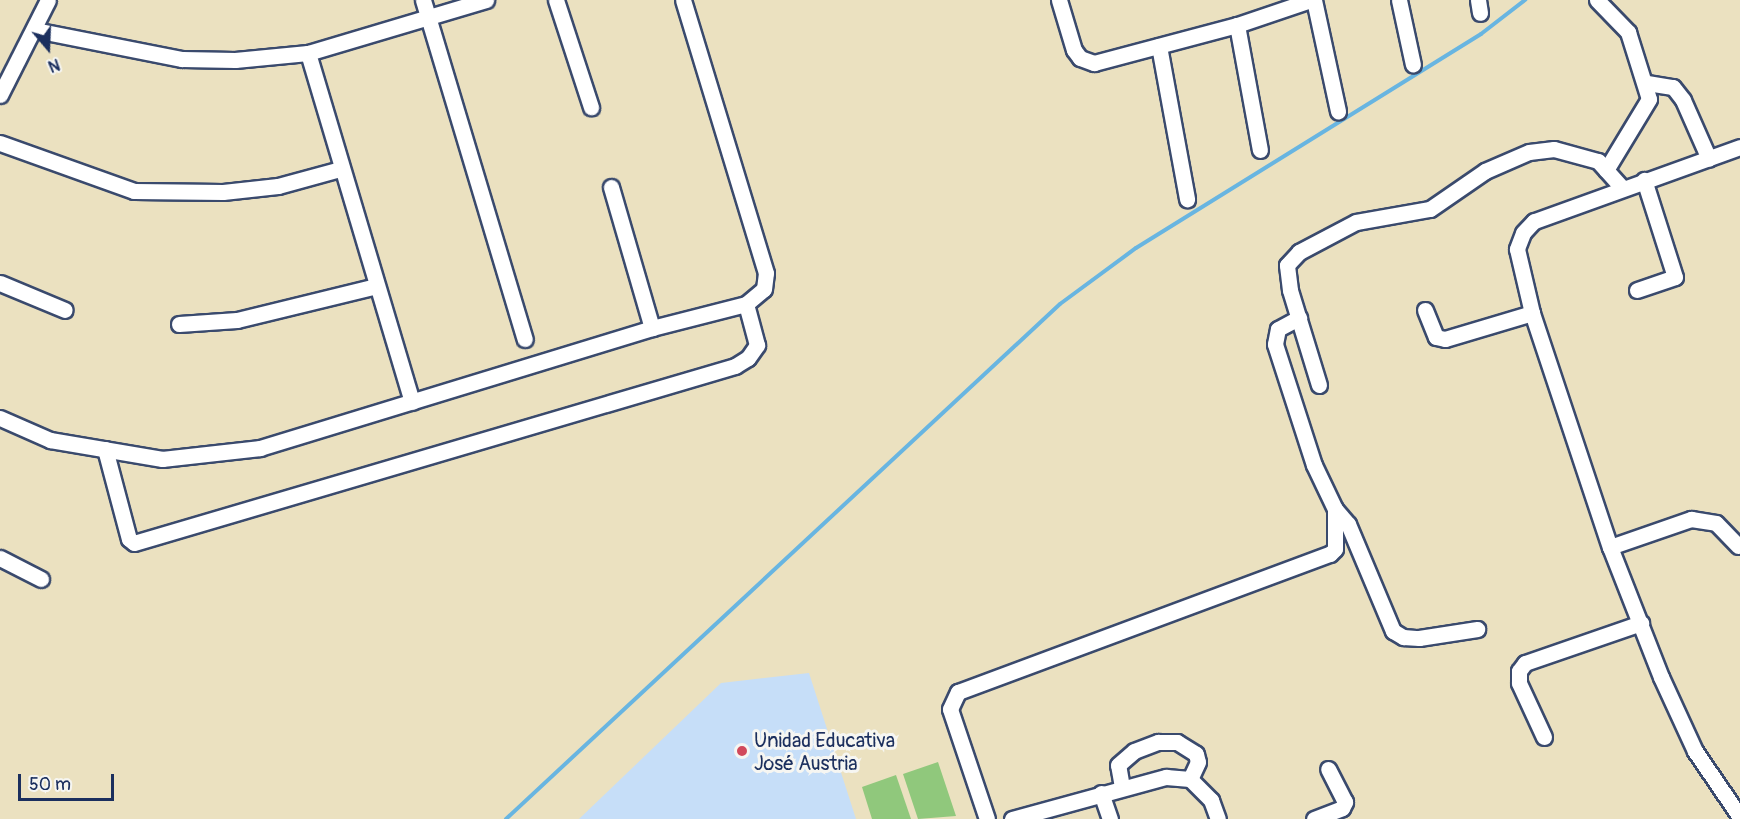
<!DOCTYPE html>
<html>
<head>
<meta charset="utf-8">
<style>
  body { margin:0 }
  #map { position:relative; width:1740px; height:819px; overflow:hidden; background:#ebe1c0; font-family:Pangolin,sans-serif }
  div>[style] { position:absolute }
  .built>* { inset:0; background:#c6def8 }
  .green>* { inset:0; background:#90c87c }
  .stream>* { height:4px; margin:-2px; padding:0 2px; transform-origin:2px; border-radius:2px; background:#68b5e1 }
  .roads { filter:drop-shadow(2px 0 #3a4a6d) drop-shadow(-2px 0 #3a4a6d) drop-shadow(0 2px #3a4a6d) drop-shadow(0 -2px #3a4a6d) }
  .minor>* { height:15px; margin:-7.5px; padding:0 7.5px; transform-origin:7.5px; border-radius:7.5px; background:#fff }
  .dots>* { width:16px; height:16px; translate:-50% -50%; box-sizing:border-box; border:3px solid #f6f6f2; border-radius:50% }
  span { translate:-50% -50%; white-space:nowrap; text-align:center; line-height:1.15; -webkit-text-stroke:6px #f6f6f2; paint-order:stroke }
  .poi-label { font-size:20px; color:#1b2f5e }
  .left { translate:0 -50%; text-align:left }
  .north { position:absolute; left:18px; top:18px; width:60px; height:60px; -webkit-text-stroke:4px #f6f6f2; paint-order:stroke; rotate:161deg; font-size:16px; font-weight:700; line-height:24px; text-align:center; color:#1b2f5e }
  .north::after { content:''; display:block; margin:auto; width:21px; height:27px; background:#1b2f5e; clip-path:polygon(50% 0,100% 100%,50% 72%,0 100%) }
  .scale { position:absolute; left:18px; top:774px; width:96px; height:27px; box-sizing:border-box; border:3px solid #1b2f5e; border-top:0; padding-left:8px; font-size:18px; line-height:21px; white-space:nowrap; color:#1b2f5e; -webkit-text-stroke:4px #f6f6f2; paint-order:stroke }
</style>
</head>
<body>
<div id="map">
  <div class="built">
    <i style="clip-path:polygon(809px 673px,856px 819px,579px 819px,721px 683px)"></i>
  </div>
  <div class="green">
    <i style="clip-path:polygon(938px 762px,956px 816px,918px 819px,903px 774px)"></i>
    <i style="clip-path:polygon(896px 775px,911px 819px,872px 819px,862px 787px)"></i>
  </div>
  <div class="stream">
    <i style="left:506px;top:819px;width:756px;rotate:-42.91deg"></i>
    <i style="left:1060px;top:304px;width:94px;rotate:-36.4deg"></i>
    <i style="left:1136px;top:248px;width:406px;rotate:-31.8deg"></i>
    <i style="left:1481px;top:34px;width:56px;rotate:-37.7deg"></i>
  </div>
  <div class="roads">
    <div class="minor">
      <i style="left:423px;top:0;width:354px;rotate:73.3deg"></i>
      <i style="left:556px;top:0;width:113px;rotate:71.9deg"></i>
      <i style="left:1059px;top:0;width:52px;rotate:73.3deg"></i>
      <i style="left:1074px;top:50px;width:10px;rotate:53deg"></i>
      <i style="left:1080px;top:58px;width:15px;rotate:20deg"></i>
      <i style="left:1094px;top:63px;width:148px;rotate:-14.9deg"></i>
      <i style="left:1237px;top:25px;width:78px;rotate:-18.7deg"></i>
      <i style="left:1314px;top:0;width:114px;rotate:77.8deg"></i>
      <i style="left:1399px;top:0;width:66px;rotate:77.8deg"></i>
      <i style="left:1478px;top:0;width:13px;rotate:81deg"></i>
      <i style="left:1597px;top:0;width:45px;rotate:45.9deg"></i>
      <i style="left:1628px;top:32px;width:70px;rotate:72.6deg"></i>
      <i style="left:1649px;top:99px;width:83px;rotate:121.2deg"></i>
      <i style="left:1237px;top:25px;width:127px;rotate:79.6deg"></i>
      <i style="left:35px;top:30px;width:150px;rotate:11.2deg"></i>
      <i style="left:182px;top:59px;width:53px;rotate:1.1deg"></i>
      <i style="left:235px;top:60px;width:73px;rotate:-5.5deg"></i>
      <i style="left:308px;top:53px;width:364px;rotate:73.4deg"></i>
      <i style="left:1159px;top:46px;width:156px;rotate:79.6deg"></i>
      <i style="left:308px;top:53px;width:186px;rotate:-16.6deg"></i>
      <i style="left:1647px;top:83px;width:26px;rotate:9deg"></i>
      <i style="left:1673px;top:87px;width:16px;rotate:52deg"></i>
      <i style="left:1683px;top:100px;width:64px;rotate:66.2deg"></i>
      <i style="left:0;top:95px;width:106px;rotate:-63.2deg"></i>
      <i style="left:0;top:143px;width:142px;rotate:19.7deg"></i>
      <i style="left:134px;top:191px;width:89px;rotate:0.6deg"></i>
      <i style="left:223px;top:192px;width:55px;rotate:-6.2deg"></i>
      <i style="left:278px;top:186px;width:64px;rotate:-15.3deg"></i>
      <i style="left:1740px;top:147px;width:219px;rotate:160.2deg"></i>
      <i style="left:1534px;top:221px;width:16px;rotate:133deg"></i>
      <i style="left:1523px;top:233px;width:17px;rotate:111deg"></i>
      <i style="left:1517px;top:249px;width:66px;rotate:76.8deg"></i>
      <i style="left:1532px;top:313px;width:247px;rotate:71.6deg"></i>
      <i style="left:1610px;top:547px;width:140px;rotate:68.6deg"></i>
      <i style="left:1661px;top:677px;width:81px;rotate:65.3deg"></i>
      <i style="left:1695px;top:751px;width:80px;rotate:55.7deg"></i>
      <i style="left:611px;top:187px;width:147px;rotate:73.8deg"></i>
      <i style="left:0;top:283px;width:70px;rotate:22.6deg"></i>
      <i style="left:1637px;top:290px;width:40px;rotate:-18.9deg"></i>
      <i style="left:1675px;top:277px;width:102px;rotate:-107.7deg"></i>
      <i style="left:1425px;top:310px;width:29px;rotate:68deg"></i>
      <i style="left:1436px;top:337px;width:9px;rotate:13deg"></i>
      <i style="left:1445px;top:339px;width:91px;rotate:-16.6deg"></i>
      <i style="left:179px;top:324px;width:58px;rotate:-3.9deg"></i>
      <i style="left:237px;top:320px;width:143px;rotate:-13.7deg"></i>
      <i style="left:1319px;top:385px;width:99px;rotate:-107deg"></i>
      <i style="left:1290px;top:290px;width:25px;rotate:-97deg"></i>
      <i style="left:1287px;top:265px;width:18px;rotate:-47deg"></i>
      <i style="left:1299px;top:252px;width:64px;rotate:-27.8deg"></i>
      <i style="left:1356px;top:222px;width:75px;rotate:-10deg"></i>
      <i style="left:1430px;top:209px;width:67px;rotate:-34.6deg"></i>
      <i style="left:1485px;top:171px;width:48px;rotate:-23.4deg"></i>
      <i style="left:1529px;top:152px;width:25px;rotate:-7deg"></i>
      <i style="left:1554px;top:149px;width:46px;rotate:15.3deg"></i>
      <i style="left:1598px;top:161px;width:36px;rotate:48deg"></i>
      <i style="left:0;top:418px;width:55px;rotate:23.7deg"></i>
      <i style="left:50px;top:440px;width:114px;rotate:9.6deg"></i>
      <i style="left:162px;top:459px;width:99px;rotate:-6.4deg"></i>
      <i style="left:260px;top:448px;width:410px;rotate:-17deg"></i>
      <i style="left:652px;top:328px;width:97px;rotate:-14.3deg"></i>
      <i style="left:746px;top:304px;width:23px;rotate:-40deg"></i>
      <i style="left:764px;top:289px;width:16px;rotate:-83deg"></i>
      <i style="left:766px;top:273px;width:285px;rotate:-106.9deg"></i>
      <i style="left:105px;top:449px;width:93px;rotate:75.1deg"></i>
      <i style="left:129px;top:539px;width:6px;rotate:39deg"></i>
      <i style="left:134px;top:543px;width:627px;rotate:-16.41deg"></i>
      <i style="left:735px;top:366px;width:15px;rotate:-32deg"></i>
      <i style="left:748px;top:358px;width:16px;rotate:-55deg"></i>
      <i style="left:757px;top:345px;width:42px;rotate:-105deg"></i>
      <i style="left:1335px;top:509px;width:20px;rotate:49deg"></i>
      <i style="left:1348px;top:524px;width:116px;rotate:67.2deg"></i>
      <i style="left:1393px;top:631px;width:12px;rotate:31deg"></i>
      <i style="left:1403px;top:637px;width:16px;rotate:4deg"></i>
      <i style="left:1419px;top:638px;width:59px;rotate:-8.8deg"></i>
      <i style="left:1610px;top:547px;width:86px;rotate:-19.1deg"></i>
      <i style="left:1691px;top:519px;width:25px;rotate:9deg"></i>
      <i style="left:1716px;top:523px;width:32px;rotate:46deg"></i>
      <i style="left:0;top:558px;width:46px;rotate:27.1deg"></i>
      <i style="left:1544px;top:737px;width:60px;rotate:-114.8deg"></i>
      <i style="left:1519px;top:683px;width:12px;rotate:-90deg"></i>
      <i style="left:1519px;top:671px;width:10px;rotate:-53deg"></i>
      <i style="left:1525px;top:663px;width:123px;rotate:-19deg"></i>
      <i style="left:1122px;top:787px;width:22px;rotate:-100deg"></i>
      <i style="left:1118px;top:765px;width:21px;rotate:-41deg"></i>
      <i style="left:1134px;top:751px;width:26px;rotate:-21deg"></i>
      <i style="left:1158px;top:742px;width:19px"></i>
      <i style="left:1177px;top:742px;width:22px;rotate:32deg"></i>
      <i style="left:1196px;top:754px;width:8px;rotate:76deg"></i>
      <i style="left:1198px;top:762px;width:19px;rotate:115deg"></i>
      <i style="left:1101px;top:793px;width:28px;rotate:71deg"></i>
      <i style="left:987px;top:819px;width:116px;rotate:-108.6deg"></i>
      <i style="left:950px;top:709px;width:19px;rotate:-65deg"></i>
      <i style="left:958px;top:692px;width:397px;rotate:-20.4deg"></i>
      <i style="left:1330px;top:554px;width:7px;rotate:-45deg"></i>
      <i style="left:1335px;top:549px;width:40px;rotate:-90deg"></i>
      <i style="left:1335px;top:509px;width:49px;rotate:-115.5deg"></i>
      <i style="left:1314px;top:465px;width:127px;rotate:-107.9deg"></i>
      <i style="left:1275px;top:344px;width:15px;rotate:-79deg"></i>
      <i style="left:1278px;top:329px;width:24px;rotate:-28deg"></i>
      <i style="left:1012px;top:819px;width:160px;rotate:-15.3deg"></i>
      <i style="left:1166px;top:777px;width:24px;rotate:5deg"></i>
      <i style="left:1190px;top:779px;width:30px;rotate:45deg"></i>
      <i style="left:1211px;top:800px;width:20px;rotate:70deg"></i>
      <i style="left:1314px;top:819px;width:30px;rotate:-21deg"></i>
      <i style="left:1342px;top:808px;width:7px;rotate:-63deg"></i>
      <i style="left:1345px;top:802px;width:37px;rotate:-117deg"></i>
    </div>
  </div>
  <div class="dots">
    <i style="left:742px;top:751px;background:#d1495b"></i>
  </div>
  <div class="poi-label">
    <span class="left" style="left:754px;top:752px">Unidad Educativa<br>José Austria</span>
  </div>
  <div class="north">N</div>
  <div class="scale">50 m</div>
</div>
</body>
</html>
